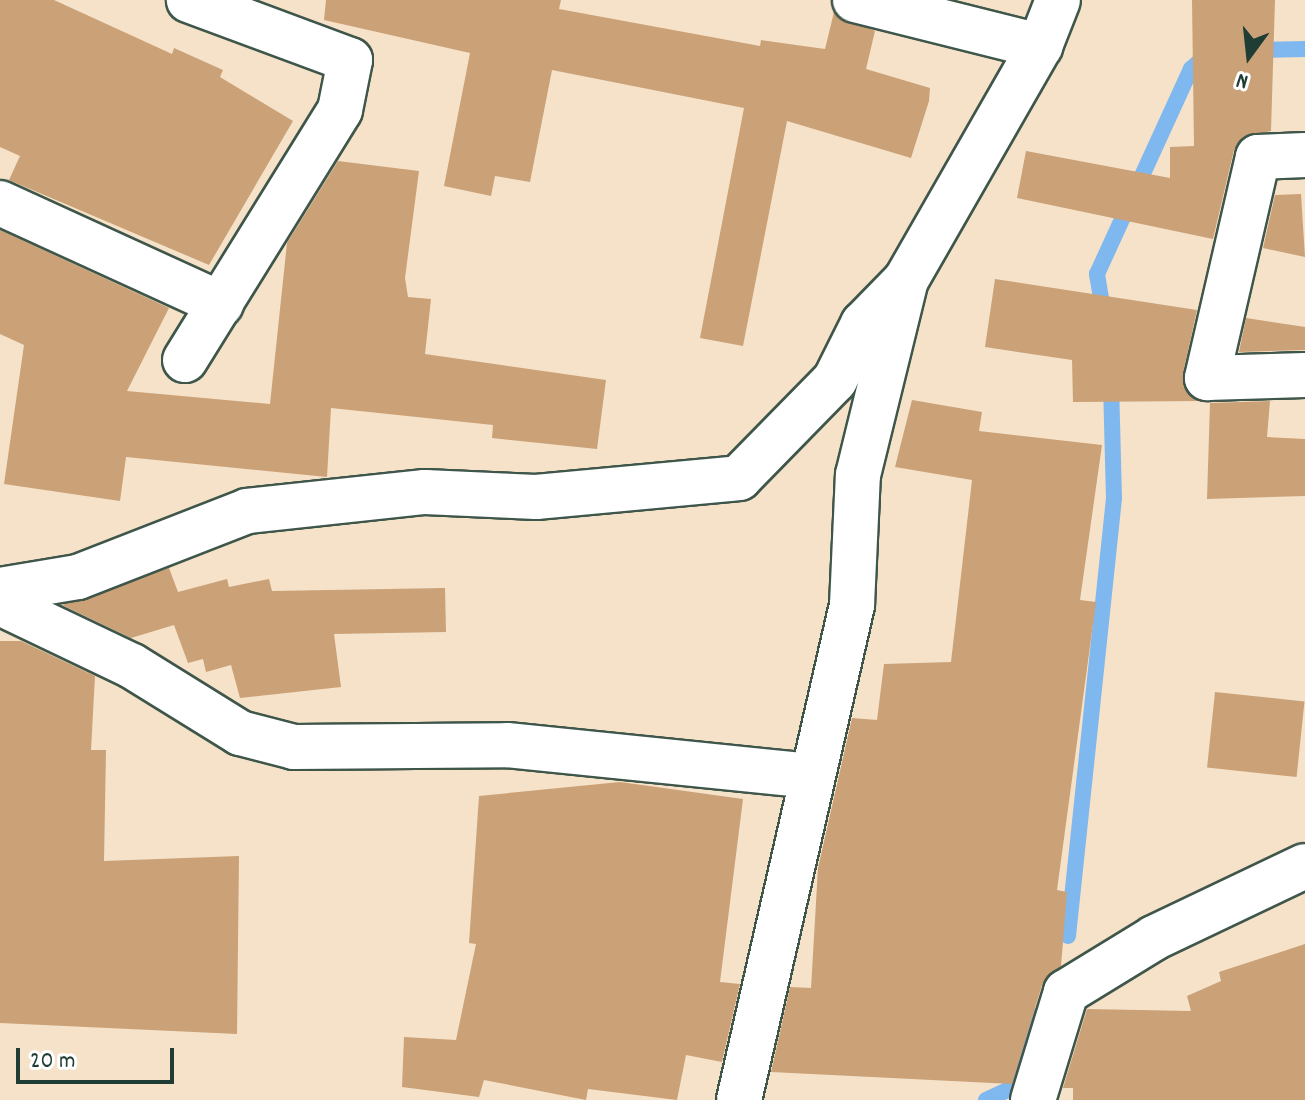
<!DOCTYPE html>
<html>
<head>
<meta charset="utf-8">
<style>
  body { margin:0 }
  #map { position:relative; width:1305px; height:1100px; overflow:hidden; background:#f5e2c9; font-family:Dekko,sans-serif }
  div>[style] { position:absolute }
  .stream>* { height:16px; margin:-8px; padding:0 8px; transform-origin:8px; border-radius:8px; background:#7fb7ef }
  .building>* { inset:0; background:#cba177; transform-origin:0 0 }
  .roads { filter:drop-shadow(2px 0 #3f564a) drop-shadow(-2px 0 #3f564a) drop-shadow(0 2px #3f564a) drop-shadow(0 -2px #3f564a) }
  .minor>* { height:44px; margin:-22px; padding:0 22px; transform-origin:22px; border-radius:22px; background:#fff }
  span { translate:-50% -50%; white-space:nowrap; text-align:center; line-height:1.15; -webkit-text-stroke:6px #fff; paint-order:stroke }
  .north { position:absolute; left:1209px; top:16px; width:80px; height:80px; -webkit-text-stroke:6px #fff; paint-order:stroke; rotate:195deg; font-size:22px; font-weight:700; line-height:32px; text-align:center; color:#1f3d34 }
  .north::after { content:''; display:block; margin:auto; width:28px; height:36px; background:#1f3d34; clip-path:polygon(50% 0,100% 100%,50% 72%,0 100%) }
  .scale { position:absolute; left:16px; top:1048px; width:158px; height:36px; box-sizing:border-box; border:4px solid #1f3d34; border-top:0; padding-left:10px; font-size:24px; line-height:28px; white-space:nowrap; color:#1f3d34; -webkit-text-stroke:6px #fff; paint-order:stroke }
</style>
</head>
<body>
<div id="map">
  <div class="stream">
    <i style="left:1255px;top:50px;width:50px;rotate:-1.1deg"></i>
    <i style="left:1104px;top:316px;width:43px;rotate:-99.5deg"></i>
    <i style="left:1097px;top:274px;width:226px;rotate:-65.4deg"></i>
    <i style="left:1191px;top:69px;width:23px;rotate:-43deg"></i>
    <i style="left:1068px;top:936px;width:440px;rotate:-84deg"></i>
    <i style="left:1114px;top:498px;width:115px;rotate:-91.5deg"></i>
    <i style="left:986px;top:1100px;width:38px;rotate:-25deg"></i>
    <i style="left:1020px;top:1084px;width:70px;rotate:-81.8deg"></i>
  </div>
  <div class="building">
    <i style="clip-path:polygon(0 0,54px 0,172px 54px,174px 48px,223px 70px,220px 77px,293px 121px,209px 265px,9px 180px,20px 156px,0 147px)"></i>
    <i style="clip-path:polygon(326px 0,561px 0,559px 9px,760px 46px,761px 40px,825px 49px,834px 12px,875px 31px,866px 69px,930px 88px,929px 101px,911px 158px,787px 121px,743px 346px,700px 338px,744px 108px,552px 70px,530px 182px,495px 176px,491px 196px,444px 186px,470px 53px,324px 20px)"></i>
    <i style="clip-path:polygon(1192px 0,1275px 0,1271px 131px,1243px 137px,1234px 150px,1213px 239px,1017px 198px,1026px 151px,1170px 178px,1170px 147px,1194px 146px)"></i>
    <i style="clip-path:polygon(338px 161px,419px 171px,405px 278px,408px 297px,431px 299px,425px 354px,606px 380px,597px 449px,492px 438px,493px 425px,331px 408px,327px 477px,126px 457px,120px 501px,4px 484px,24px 345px,0 334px,0 230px,169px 308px,127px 391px,270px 404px,287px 243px)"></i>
    <i style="clip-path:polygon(1301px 194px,1305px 257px,1263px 248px,1275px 195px)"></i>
    <i style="clip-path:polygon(995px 279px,1197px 310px,1183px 373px,1184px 388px,1202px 401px,1073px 402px,1072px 360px,985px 347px)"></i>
    <i style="clip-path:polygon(1246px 318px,1305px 327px,1305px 350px,1239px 352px)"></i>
    <i style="clip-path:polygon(912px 400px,982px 412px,979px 431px,1102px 445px,1080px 600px,1096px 602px,1057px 890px,1067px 892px,1061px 966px,1042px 985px,1012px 1084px,771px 1072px,790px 987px,811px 988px,818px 868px,852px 718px,877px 720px,884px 664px,951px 662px,972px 480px,895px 467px)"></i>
    <i style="clip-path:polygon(1270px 401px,1267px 437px,1305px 439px,1305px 496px,1207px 499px,1210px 403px)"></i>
    <i style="clip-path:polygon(169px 568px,178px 592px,227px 579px,229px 587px,269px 579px,272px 591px,445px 588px,446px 632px,334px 634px,341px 687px,240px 698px,231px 665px,206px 672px,203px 659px,188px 663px,174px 625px,131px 638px,62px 605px)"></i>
    <i style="clip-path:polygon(0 641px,21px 641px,95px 676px,91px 750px,106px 750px,104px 861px,239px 856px,237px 1034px,0 1023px)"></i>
    <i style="left:1215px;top:692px;width:90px;height:76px;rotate:6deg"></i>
    <i style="clip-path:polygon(620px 782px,743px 799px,720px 982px,740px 984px,722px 1062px,686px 1055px,677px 1100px,588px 1089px,586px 1100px,484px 1080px,479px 1097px,402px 1087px,404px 1037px,456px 1040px,476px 944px,469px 943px,479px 796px)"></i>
    <i style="clip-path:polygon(1305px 944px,1305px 1100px,1073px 1100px,1073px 1088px,1063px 1088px,1087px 1009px,1191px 1011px,1187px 996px,1221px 981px,1219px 972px)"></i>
  </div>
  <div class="roads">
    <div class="minor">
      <i style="left:855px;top:0;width:191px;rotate:14deg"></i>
      <i style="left:1305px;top:155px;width:47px;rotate:177.6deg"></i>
      <i style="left:1258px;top:157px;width:227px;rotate:103deg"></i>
      <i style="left:1207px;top:378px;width:98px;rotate:-1.8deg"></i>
      <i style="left:0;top:203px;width:243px;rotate:24.6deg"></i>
      <i style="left:185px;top:360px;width:294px;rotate:-58.2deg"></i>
      <i style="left:340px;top:110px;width:51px;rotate:-78.7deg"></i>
      <i style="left:350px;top:60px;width:172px;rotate:-159.6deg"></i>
      <i style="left:0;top:590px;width:79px;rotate:-9.5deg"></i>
      <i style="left:78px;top:577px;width:181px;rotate:-21.3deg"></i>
      <i style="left:247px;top:511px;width:179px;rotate:-6.1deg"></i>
      <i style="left:425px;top:492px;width:111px;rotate:2.6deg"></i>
      <i style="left:536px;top:497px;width:204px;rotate:-5.3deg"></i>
      <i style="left:739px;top:478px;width:137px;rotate:-45.6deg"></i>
      <i style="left:835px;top:380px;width:63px;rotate:-63.4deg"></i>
      <i style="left:863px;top:324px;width:60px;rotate:-45.7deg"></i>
      <i style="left:0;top:603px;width:146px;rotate:25.5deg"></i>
      <i style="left:132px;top:666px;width:127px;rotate:31.8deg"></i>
      <i style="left:240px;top:733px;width:56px;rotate:14.5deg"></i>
      <i style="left:294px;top:747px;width:213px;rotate:-0.5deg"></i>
      <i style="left:507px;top:745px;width:305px;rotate:5.8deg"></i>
      <i style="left:739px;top:1100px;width:508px;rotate:-77.14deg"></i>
      <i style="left:852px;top:605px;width:130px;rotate:-87.4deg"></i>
      <i style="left:858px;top:475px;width:201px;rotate:-76.2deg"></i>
      <i style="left:906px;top:280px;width:270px;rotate:-60.2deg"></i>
      <i style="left:1040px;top:46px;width:49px;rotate:-68.6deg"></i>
      <i style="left:1033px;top:1100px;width:113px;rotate:-73deg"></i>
      <i style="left:1066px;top:992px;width:103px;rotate:-31.5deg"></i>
      <i style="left:1154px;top:938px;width:167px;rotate:-25.5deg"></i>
    </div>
  </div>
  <div class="north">N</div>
  <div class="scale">20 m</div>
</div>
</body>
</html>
